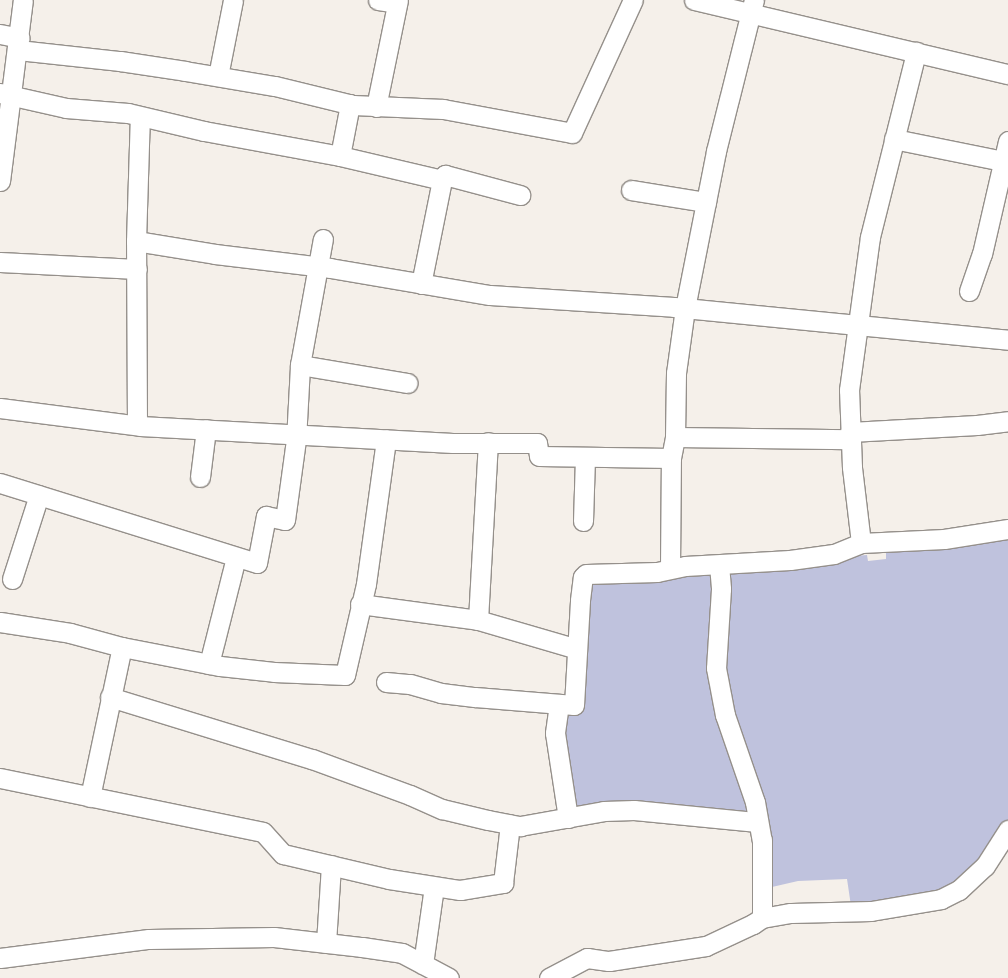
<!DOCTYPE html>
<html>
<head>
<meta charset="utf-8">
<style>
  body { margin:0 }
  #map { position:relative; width:1008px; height:978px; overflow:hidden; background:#f5f0ea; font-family:Cabin,sans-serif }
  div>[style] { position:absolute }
  .green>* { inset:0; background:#bfc2dd }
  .roads { filter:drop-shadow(1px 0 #95908b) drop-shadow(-1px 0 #95908b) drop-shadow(0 1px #95908b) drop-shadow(0 -1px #95908b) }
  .minor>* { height:19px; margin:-9.5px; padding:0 9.5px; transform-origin:9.5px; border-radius:9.5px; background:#fff }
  span { translate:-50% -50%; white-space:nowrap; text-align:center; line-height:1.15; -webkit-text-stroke:4px #fff; paint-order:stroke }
</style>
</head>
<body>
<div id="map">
  <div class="green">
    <i style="clip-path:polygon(1008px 534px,1008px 823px,993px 847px,955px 887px,919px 896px,851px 906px,847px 879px,798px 881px,772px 887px,772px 846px,767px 815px,574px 807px,559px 738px,587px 576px,867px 555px,868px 561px,886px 559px,886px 550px)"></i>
  </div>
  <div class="roads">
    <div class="minor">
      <i style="left:378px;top:0;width:19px;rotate:9deg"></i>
      <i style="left:694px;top:0;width:323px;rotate:13.3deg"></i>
      <i style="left:0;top:34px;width:20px;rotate:11deg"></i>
      <i style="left:18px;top:50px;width:103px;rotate:6.2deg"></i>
      <i style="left:120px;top:61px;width:66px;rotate:8.7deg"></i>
      <i style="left:185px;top:71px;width:91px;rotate:9.5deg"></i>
      <i style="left:275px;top:86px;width:80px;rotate:13.7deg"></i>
      <i style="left:353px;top:105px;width:90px;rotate:2.5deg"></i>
      <i style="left:443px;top:109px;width:131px;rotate:10.5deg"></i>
      <i style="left:572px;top:133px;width:146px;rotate:-65.4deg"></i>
      <i style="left:218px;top:76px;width:77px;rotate:-78.8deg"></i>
      <i style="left:0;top:93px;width:68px;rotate:12.8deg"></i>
      <i style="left:66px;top:108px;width:62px;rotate:4.6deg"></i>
      <i style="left:128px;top:113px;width:78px;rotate:13.3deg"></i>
      <i style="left:204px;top:131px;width:138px;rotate:10.4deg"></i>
      <i style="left:340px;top:156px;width:105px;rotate:13.2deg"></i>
      <i style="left:376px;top:107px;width:109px;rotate:-78.4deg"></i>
      <i style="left:894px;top:139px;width:111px;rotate:11.4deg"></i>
      <i style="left:340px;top:156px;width:53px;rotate:-79.1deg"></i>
      <i style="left:0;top:181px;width:182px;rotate:-82.8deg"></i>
      <i style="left:631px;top:190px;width:76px;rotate:9.1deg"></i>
      <i style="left:136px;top:241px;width:80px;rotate:9.3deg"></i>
      <i style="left:215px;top:254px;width:116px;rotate:6.9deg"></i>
      <i style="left:330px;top:268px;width:162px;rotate:9.6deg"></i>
      <i style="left:490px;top:295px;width:184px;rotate:3.7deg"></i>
      <i style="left:674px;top:307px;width:336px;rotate:5.6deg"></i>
      <i style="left:0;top:262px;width:137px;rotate:2.9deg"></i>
      <i style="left:421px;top:284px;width:106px;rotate:-78.6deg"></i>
      <i style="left:442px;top:180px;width:6px;rotate:-59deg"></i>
      <i style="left:445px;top:175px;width:78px;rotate:14.9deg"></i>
      <i style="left:969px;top:291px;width:39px;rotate:-71deg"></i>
      <i style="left:982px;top:254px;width:116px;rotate:-77deg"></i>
      <i style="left:300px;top:365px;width:109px;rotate:9.5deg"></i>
      <i style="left:0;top:408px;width:141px;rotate:7.3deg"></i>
      <i style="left:140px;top:426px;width:313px;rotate:3.1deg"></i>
      <i style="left:453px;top:443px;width:84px"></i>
      <i style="left:537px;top:443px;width:13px;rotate:81deg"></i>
      <i style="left:539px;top:456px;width:132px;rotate:0.9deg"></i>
      <i style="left:137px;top:425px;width:184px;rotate:-90.3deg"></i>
      <i style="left:136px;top:241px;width:124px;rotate:-88.2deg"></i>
      <i style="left:850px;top:432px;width:127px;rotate:-3.2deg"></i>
      <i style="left:977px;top:425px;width:31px;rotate:-7deg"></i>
      <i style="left:675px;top:437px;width:175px;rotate:0.7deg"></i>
      <i style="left:200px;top:477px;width:48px;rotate:-82.9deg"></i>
      <i style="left:0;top:483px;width:269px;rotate:17.3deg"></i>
      <i style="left:257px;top:563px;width:48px;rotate:-79.2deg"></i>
      <i style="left:266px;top:516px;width:19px;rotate:12deg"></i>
      <i style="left:285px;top:520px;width:81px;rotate:-82.2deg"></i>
      <i style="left:296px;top:440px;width:75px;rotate:-86.9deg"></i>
      <i style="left:300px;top:365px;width:128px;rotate:-79.7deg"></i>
      <i style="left:583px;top:521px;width:64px;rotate:-88.2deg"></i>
      <i style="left:861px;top:543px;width:77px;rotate:-96.8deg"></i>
      <i style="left:852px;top:467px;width:77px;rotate:-92.2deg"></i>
      <i style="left:849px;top:390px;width:154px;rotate:-82.2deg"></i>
      <i style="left:870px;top:237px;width:191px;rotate:-76deg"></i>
      <i style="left:719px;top:565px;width:24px;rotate:85deg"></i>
      <i style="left:721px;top:589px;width:79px;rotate:93.6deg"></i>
      <i style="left:716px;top:668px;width:48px;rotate:79.2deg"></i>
      <i style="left:725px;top:715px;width:92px;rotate:71deg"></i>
      <i style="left:755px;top:802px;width:39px;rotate:80deg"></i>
      <i style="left:762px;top:840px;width:78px;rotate:90deg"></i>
      <i style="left:670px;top:568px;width:110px;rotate:-89.5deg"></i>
      <i style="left:671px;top:458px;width:21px;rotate:-79deg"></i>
      <i style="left:675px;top:437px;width:64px;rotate:-89.1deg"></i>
      <i style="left:676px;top:373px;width:66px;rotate:-82.1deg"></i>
      <i style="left:685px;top:308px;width:160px;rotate:-78.8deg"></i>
      <i style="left:716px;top:151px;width:156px;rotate:-75.9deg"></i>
      <i style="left:12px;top:579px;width:88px;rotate:-72.2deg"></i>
      <i style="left:360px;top:604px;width:119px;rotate:7.7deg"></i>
      <i style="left:478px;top:620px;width:103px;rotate:16.3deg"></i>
      <i style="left:478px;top:620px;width:178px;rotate:-86.8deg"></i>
      <i style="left:0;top:622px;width:71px;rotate:8.9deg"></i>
      <i style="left:70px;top:633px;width:54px;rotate:15.1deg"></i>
      <i style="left:122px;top:647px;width:100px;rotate:11deg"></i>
      <i style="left:220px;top:666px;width:54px;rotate:6.3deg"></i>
      <i style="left:274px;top:672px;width:71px;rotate:2.4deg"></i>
      <i style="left:345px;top:675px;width:93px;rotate:-77deg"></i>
      <i style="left:366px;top:584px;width:146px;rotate:-82.1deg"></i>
      <i style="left:209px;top:664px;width:110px;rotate:-75.8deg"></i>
      <i style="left:386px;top:682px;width:24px;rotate:5deg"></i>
      <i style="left:410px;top:684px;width:32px;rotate:16deg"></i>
      <i style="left:441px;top:693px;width:34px;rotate:7deg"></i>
      <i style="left:475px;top:697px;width:99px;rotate:4.6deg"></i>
      <i style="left:574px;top:705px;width:105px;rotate:-86.7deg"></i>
      <i style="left:580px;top:600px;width:23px;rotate:-83deg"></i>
      <i style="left:583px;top:577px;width:4px;rotate:-45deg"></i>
      <i style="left:586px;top:574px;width:71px;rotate:-1.6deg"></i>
      <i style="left:657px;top:572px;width:29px;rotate:-12deg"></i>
      <i style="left:685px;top:566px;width:105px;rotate:-3.3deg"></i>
      <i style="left:790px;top:560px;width:44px;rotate:-7.8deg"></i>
      <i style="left:834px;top:554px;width:29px;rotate:-22deg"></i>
      <i style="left:861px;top:543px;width:83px;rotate:-2.8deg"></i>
      <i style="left:944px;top:539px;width:65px;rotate:-8.9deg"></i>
      <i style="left:110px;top:697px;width:211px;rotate:17.1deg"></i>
      <i style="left:312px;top:759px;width:104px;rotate:20.2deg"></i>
      <i style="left:410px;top:795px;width:35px;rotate:24deg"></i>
      <i style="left:442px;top:809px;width:47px;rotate:13.4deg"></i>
      <i style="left:488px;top:820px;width:33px;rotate:11deg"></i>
      <i style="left:520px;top:826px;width:85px;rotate:-10.1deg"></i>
      <i style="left:604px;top:811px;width:30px;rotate:-2deg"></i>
      <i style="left:634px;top:810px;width:124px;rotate:5.6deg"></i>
      <i style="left:559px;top:704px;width:29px;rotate:98deg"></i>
      <i style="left:555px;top:733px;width:86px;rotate:81.3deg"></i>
      <i style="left:0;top:778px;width:268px;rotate:11.6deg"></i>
      <i style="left:263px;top:832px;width:30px;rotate:48deg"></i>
      <i style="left:283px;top:854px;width:109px;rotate:13.3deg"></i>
      <i style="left:389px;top:879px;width:72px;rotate:8.8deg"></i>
      <i style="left:460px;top:890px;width:44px;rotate:-9.2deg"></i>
      <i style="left:503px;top:883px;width:59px;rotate:-83.2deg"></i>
      <i style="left:90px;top:797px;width:153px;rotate:-78deg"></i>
      <i style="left:326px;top:943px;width:78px;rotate:-86.3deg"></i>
      <i style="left:0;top:958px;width:150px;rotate:-7.3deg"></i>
      <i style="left:149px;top:939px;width:125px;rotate:-0.9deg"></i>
      <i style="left:274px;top:937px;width:89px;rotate:6.5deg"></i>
      <i style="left:362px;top:947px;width:40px;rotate:8.5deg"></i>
      <i style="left:402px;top:953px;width:53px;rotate:28deg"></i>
      <i style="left:423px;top:964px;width:78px;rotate:-81.9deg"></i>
      <i style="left:549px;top:978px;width:43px;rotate:-27.8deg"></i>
      <i style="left:587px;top:958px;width:22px;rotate:8deg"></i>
      <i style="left:609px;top:961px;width:98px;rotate:-8.8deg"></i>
      <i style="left:706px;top:946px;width:52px;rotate:-25.1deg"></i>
      <i style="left:753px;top:924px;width:11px;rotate:-34deg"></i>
      <i style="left:762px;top:918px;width:29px;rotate:-10deg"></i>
      <i style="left:791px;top:913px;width:80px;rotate:-1.4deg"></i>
      <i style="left:871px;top:911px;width:71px;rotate:-9.7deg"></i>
      <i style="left:941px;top:899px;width:20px;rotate:-27deg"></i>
      <i style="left:959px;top:890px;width:35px;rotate:-43deg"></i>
      <i style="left:985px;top:866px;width:43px;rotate:-57.4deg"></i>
    </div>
  </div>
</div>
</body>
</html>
